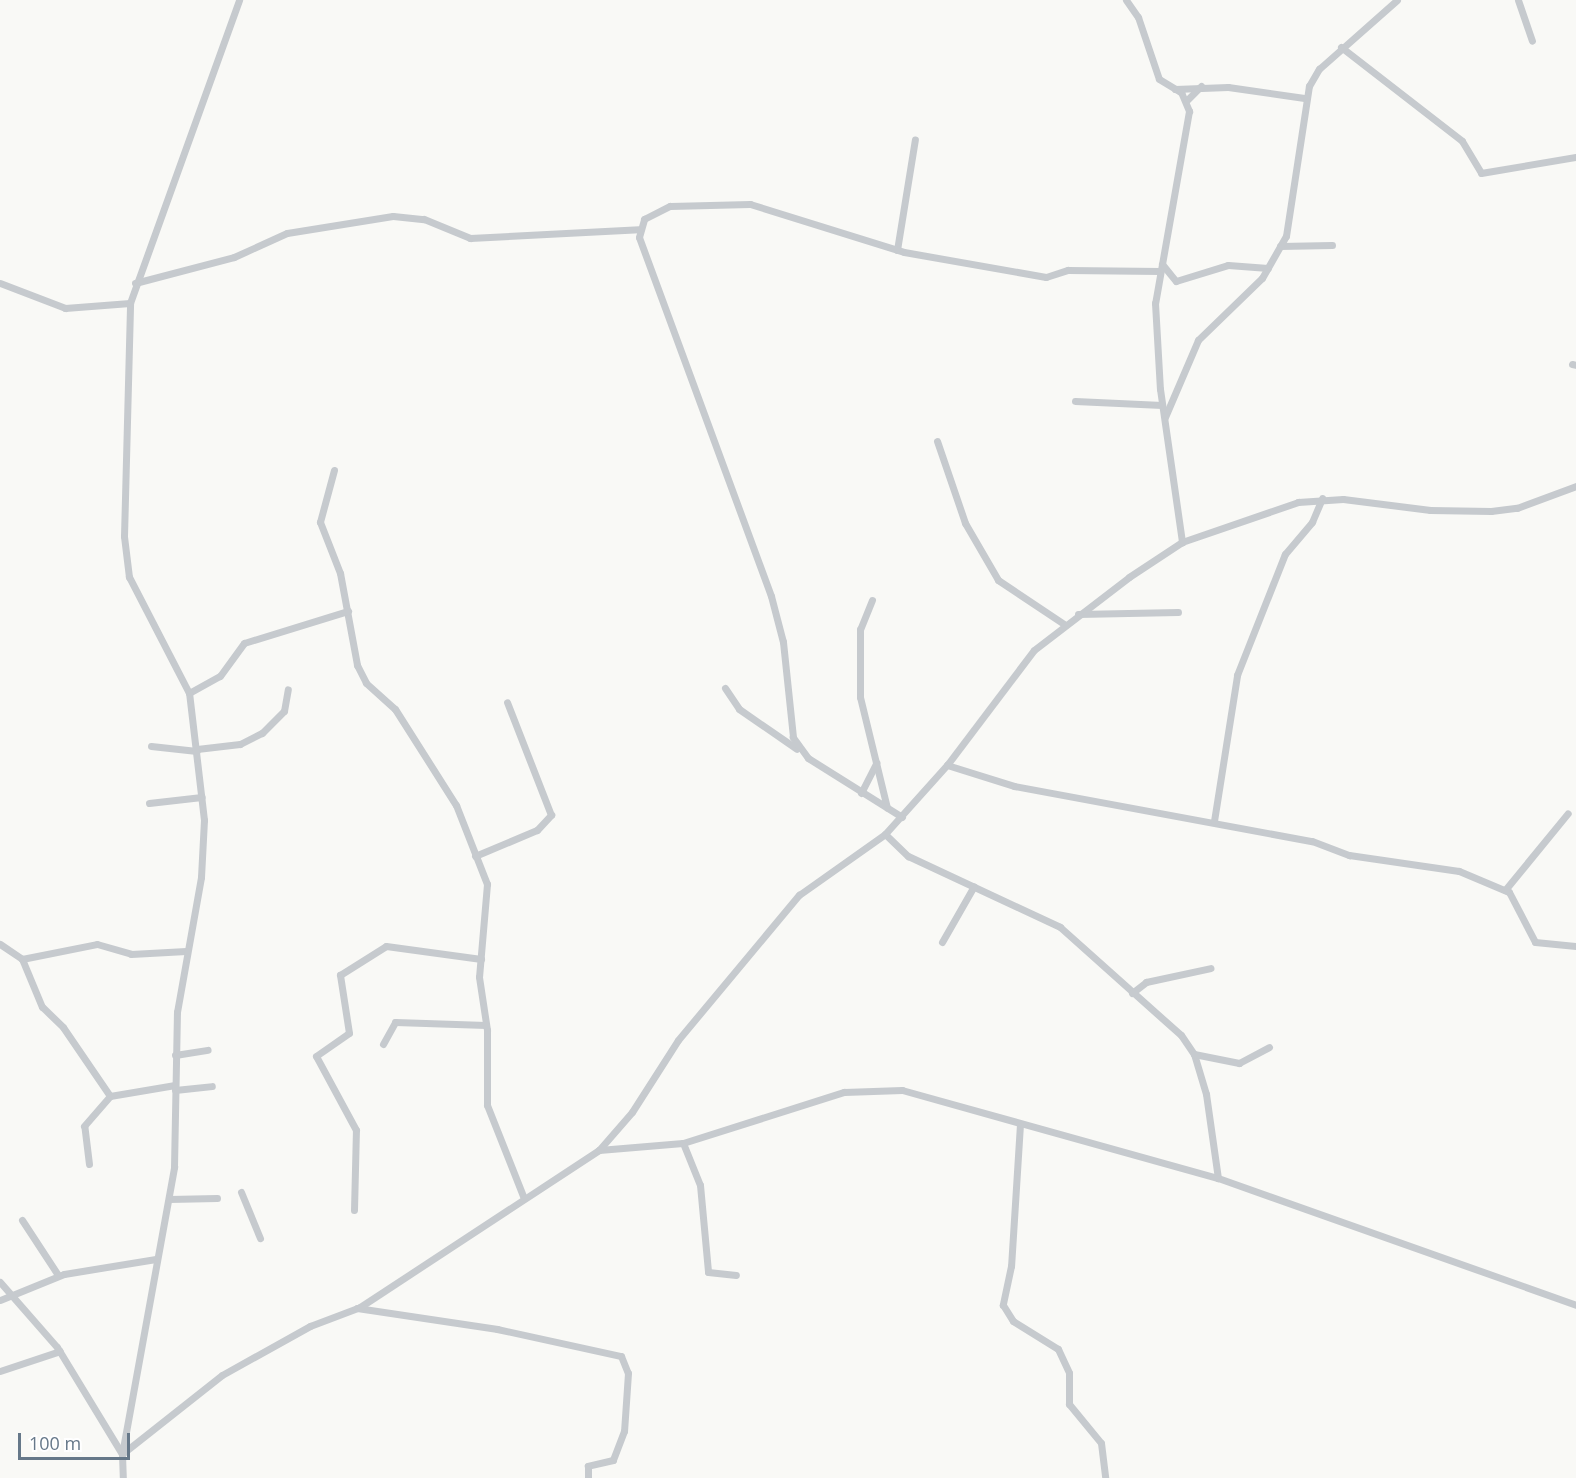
<!DOCTYPE html>
<html>
<head>
<meta charset="utf-8">
<style>
  body { margin:0 }
  #map { position:relative; width:1576px; height:1478px; overflow:hidden; background:#f9f9f6; font-family:"Open Sans",sans-serif }
  div>[style] { position:absolute }
  .street>* { height:7px; margin:-3.5px; padding:0 3.5px; transform-origin:3.5px; border-radius:3.5px; background:#c6cace }
  span { translate:-50% -50%; white-space:nowrap; text-align:center; line-height:1.15; -webkit-text-stroke:6px #fff; paint-order:stroke }
  .scale { position:absolute; left:18px; top:1433px; width:112px; height:27px; box-sizing:border-box; border:3px solid #667889; border-top:0; padding-left:8px; font-size:18px; line-height:21px; white-space:nowrap; color:#667889; -webkit-text-stroke:4px #fff; paint-order:stroke }
</style>
</head>
<body>
<div id="map">
  <div class="street">
    <i style="left:1126px;top:0;width:21px;rotate:55deg"></i>
    <i style="left:1138px;top:17px;width:65px;rotate:71.3deg"></i>
    <i style="left:1159px;top:79px;width:26px;rotate:31deg"></i>
    <i style="left:1181px;top:92px;width:21px;rotate:67deg"></i>
    <i style="left:1189px;top:111px;width:195px;rotate:100deg"></i>
    <i style="left:1155px;top:303px;width:86px;rotate:86.7deg"></i>
    <i style="left:1160px;top:389px;width:155px;rotate:81.8deg"></i>
    <i style="left:1518px;top:0;width:43px;rotate:71.1deg"></i>
    <i style="left:1341px;top:47px;width:153px;rotate:37.8deg"></i>
    <i style="left:1462px;top:141px;width:37px;rotate:59deg"></i>
    <i style="left:1481px;top:173px;width:96px;rotate:-9.6deg"></i>
    <i style="left:1175px;top:89px;width:53px;rotate:-2.2deg"></i>
    <i style="left:1228px;top:87px;width:77px;rotate:8.2deg"></i>
    <i style="left:1187px;top:100px;width:20px;rotate:-45deg"></i>
    <i style="left:1280px;top:246px;width:52px;rotate:-1.1deg"></i>
    <i style="left:897px;top:250px;width:112px;rotate:-80.8deg"></i>
    <i style="left:1162px;top:264px;width:22px;rotate:51deg"></i>
    <i style="left:1176px;top:281px;width:54px;rotate:-17.1deg"></i>
    <i style="left:1228px;top:265px;width:40px;rotate:4.3deg"></i>
    <i style="left:0;top:283px;width:70px;rotate:21deg"></i>
    <i style="left:65px;top:308px;width:65px;rotate:-4.4deg"></i>
    <i style="left:135px;top:283px;width:102px;rotate:-14.7deg"></i>
    <i style="left:234px;top:257px;width:58px;rotate:-24.4deg"></i>
    <i style="left:287px;top:233px;width:107px;rotate:-9.1deg"></i>
    <i style="left:393px;top:216px;width:31px;rotate:6deg"></i>
    <i style="left:424px;top:219px;width:50px;rotate:22.4deg"></i>
    <i style="left:470px;top:238px;width:169px;rotate:-3deg"></i>
    <i style="left:1572px;top:364px;width:4px;rotate:14deg"></i>
    <i style="left:1075px;top:401px;width:87px;rotate:2.6deg"></i>
    <i style="left:1165px;top:417px;width:84px;rotate:-66.8deg"></i>
    <i style="left:1198px;top:340px;width:89px;rotate:-44.1deg"></i>
    <i style="left:1262px;top:278px;width:48px;rotate:-60.3deg"></i>
    <i style="left:1286px;top:236px;width:152px;rotate:-81.3deg"></i>
    <i style="left:1309px;top:86px;width:20px;rotate:-60deg"></i>
    <i style="left:1319px;top:69px;width:104px;rotate:-41.5deg"></i>
    <i style="left:937px;top:441px;width:87px;rotate:71.1deg"></i>
    <i style="left:965px;top:523px;width:66px;rotate:59.9deg"></i>
    <i style="left:998px;top:580px;width:79px;rotate:33.7deg"></i>
    <i style="left:334px;top:470px;width:54px;rotate:105.1deg"></i>
    <i style="left:320px;top:522px;width:55px;rotate:68.6deg"></i>
    <i style="left:340px;top:573px;width:94px;rotate:79.5deg"></i>
    <i style="left:357px;top:665px;width:20px;rotate:63deg"></i>
    <i style="left:366px;top:683px;width:39px;rotate:42deg"></i>
    <i style="left:395px;top:709px;width:114px;rotate:57.6deg"></i>
    <i style="left:456px;top:805px;width:85px;rotate:68.6deg"></i>
    <i style="left:487px;top:884px;width:93px;rotate:94.9deg"></i>
    <i style="left:479px;top:977px;width:54px;rotate:81.4deg"></i>
    <i style="left:487px;top:1030px;width:75px;rotate:90deg"></i>
    <i style="left:487px;top:1105px;width:98px;rotate:68.4deg"></i>
    <i style="left:872px;top:600px;width:31px;rotate:112deg"></i>
    <i style="left:860px;top:629px;width:68px;rotate:90deg"></i>
    <i style="left:860px;top:697px;width:114px;rotate:76.3deg"></i>
    <i style="left:1078px;top:614px;width:100px;rotate:-1.1deg"></i>
    <i style="left:725px;top:688px;width:25px;rotate:56deg"></i>
    <i style="left:739px;top:709px;width:70px;rotate:34.6deg"></i>
    <i style="left:189px;top:693px;width:35px;rotate:-29deg"></i>
    <i style="left:220px;top:676px;width:41px;rotate:-54deg"></i>
    <i style="left:244px;top:643px;width:109px;rotate:-17.1deg"></i>
    <i style="left:151px;top:746px;width:46px;rotate:6.2deg"></i>
    <i style="left:197px;top:749px;width:43px;rotate:-6.6deg"></i>
    <i style="left:240px;top:744px;width:25px;rotate:-27deg"></i>
    <i style="left:262px;top:733px;width:31px;rotate:-45deg"></i>
    <i style="left:284px;top:711px;width:22px;rotate:-80deg"></i>
    <i style="left:947px;top:765px;width:70px;rotate:17.4deg"></i>
    <i style="left:1014px;top:786px;width:303px;rotate:10.5deg"></i>
    <i style="left:1312px;top:841px;width:40px;rotate:21deg"></i>
    <i style="left:1349px;top:855px;width:111px;rotate:8.3deg"></i>
    <i style="left:1459px;top:871px;width:54px;rotate:22.8deg"></i>
    <i style="left:1509px;top:892px;width:56px;rotate:62.5deg"></i>
    <i style="left:1535px;top:942px;width:41px;rotate:5.6deg"></i>
    <i style="left:861px;top:793px;width:34px;rotate:-63deg"></i>
    <i style="left:149px;top:803px;width:53px;rotate:-6.5deg"></i>
    <i style="left:902px;top:817px;width:111px;rotate:-147.9deg"></i>
    <i style="left:808px;top:758px;width:26px;rotate:-126deg"></i>
    <i style="left:793px;top:737px;width:96px;rotate:-96deg"></i>
    <i style="left:783px;top:642px;width:48px;rotate:-104.6deg"></i>
    <i style="left:771px;top:596px;width:382px;rotate:-110.2deg"></i>
    <i style="left:639px;top:237px;width:19px;rotate:-74deg"></i>
    <i style="left:644px;top:219px;width:29px;rotate:-27deg"></i>
    <i style="left:670px;top:206px;width:80px;rotate:-1.4deg"></i>
    <i style="left:750px;top:204px;width:161px;rotate:17.3deg"></i>
    <i style="left:904px;top:252px;width:144px;rotate:10deg"></i>
    <i style="left:1046px;top:277px;width:23px;rotate:-18deg"></i>
    <i style="left:1068px;top:270px;width:92px;rotate:0.6deg"></i>
    <i style="left:1214px;top:821px;width:148px;rotate:-81deg"></i>
    <i style="left:1237px;top:675px;width:130px;rotate:-68.4deg"></i>
    <i style="left:1285px;top:554px;width:42px;rotate:-49.8deg"></i>
    <i style="left:1312px;top:522px;width:26px;rotate:-67deg"></i>
    <i style="left:885px;top:834px;width:32px;rotate:44deg"></i>
    <i style="left:908px;top:856px;width:168px;rotate:25deg"></i>
    <i style="left:1060px;top:927px;width:162px;rotate:41.8deg"></i>
    <i style="left:1181px;top:1035px;width:23px;rotate:56deg"></i>
    <i style="left:1194px;top:1054px;width:42px;rotate:73.3deg"></i>
    <i style="left:1206px;top:1094px;width:85px;rotate:81.9deg"></i>
    <i style="left:475px;top:856px;width:67px;rotate:-22.8deg"></i>
    <i style="left:537px;top:830px;width:21px;rotate:-47deg"></i>
    <i style="left:551px;top:815px;width:121px;rotate:-111.3deg"></i>
    <i style="left:1505px;top:890px;width:99px;rotate:-50.7deg"></i>
    <i style="left:942px;top:942px;width:64px;rotate:-60.3deg"></i>
    <i style="left:0;top:944px;width:27px;rotate:34deg"></i>
    <i style="left:1132px;top:993px;width:18px;rotate:-38deg"></i>
    <i style="left:1146px;top:982px;width:66px;rotate:-12.2deg"></i>
    <i style="left:383px;top:1044px;width:25px;rotate:-61deg"></i>
    <i style="left:395px;top:1022px;width:91px;rotate:1.9deg"></i>
    <i style="left:1194px;top:1054px;width:46px;rotate:11.3deg"></i>
    <i style="left:1239px;top:1063px;width:34px;rotate:-28deg"></i>
    <i style="left:175px;top:1055px;width:33px;rotate:-9deg"></i>
    <i style="left:175px;top:1085px;width:66px;rotate:170.4deg"></i>
    <i style="left:110px;top:1096px;width:83px;rotate:-124.3deg"></i>
    <i style="left:63px;top:1027px;width:29px;rotate:-136deg"></i>
    <i style="left:42px;top:1007px;width:52px;rotate:-112.6deg"></i>
    <i style="left:22px;top:959px;width:76px;rotate:-11.3deg"></i>
    <i style="left:97px;top:944px;width:35px;rotate:16deg"></i>
    <i style="left:131px;top:954px;width:55px;rotate:-3.1deg"></i>
    <i style="left:175px;top:1090px;width:37px;rotate:-6deg"></i>
    <i style="left:1020px;top:1124px;width:142px;rotate:93.6deg"></i>
    <i style="left:1011px;top:1266px;width:40px;rotate:102deg"></i>
    <i style="left:1003px;top:1305px;width:19px;rotate:58deg"></i>
    <i style="left:1013px;top:1321px;width:53px;rotate:31.9deg"></i>
    <i style="left:1058px;top:1349px;width:26px;rotate:65deg"></i>
    <i style="left:1069px;top:1373px;width:31px;rotate:90deg"></i>
    <i style="left:1069px;top:1404px;width:50px;rotate:50.6deg"></i>
    <i style="left:1101px;top:1443px;width:35px;rotate:83deg"></i>
    <i style="left:683px;top:1143px;width:45px;rotate:68deg"></i>
    <i style="left:700px;top:1185px;width:87px;rotate:84.7deg"></i>
    <i style="left:708px;top:1272px;width:28px;rotate:6deg"></i>
    <i style="left:599px;top:1150px;width:84px;rotate:-4.8deg"></i>
    <i style="left:683px;top:1143px;width:169px;rotate:-17.6deg"></i>
    <i style="left:844px;top:1092px;width:58px;rotate:-2deg"></i>
    <i style="left:902px;top:1090px;width:328px;rotate:15.6deg"></i>
    <i style="left:1218px;top:1178px;width:380px;rotate:19.5deg"></i>
    <i style="left:89px;top:1164px;width:38px;rotate:-97deg"></i>
    <i style="left:84px;top:1126px;width:40px;rotate:-49deg"></i>
    <i style="left:241px;top:1192px;width:50px;rotate:67.6deg"></i>
    <i style="left:169px;top:1199px;width:48px;rotate:-1.2deg"></i>
    <i style="left:354px;top:1210px;width:80px;rotate:-88.6deg"></i>
    <i style="left:356px;top:1130px;width:84px;rotate:-118.4deg"></i>
    <i style="left:316px;top:1056px;width:40px;rotate:-34.9deg"></i>
    <i style="left:349px;top:1033px;width:59px;rotate:-98.8deg"></i>
    <i style="left:340px;top:975px;width:54px;rotate:-32.2deg"></i>
    <i style="left:386px;top:946px;width:96px;rotate:7.8deg"></i>
    <i style="left:22px;top:1220px;width:66px;rotate:56.8deg"></i>
    <i style="left:0;top:1282px;width:86px;rotate:48.8deg"></i>
    <i style="left:57px;top:1347px;width:125px;rotate:58.7deg"></i>
    <i style="left:122px;top:1454px;width:24px;rotate:88deg"></i>
    <i style="left:0;top:1300px;width:69px;rotate:-22.1deg"></i>
    <i style="left:64px;top:1274px;width:93px;rotate:-9.3deg"></i>
    <i style="left:357px;top:1308px;width:142px;rotate:8.5deg"></i>
    <i style="left:497px;top:1329px;width:127px;rotate:12.3deg"></i>
    <i style="left:621px;top:1356px;width:18px;rotate:68deg"></i>
    <i style="left:628px;top:1373px;width:58px;rotate:93.9deg"></i>
    <i style="left:624px;top:1431px;width:31px;rotate:111deg"></i>
    <i style="left:613px;top:1460px;width:26px;rotate:167deg"></i>
    <i style="left:588px;top:1466px;width:12px;rotate:90deg"></i>
    <i style="left:0;top:1371px;width:63px;rotate:-18.4deg"></i>
    <i style="left:122px;top:1454px;width:127px;rotate:-38.3deg"></i>
    <i style="left:222px;top:1375px;width:101px;rotate:-29.1deg"></i>
    <i style="left:310px;top:1326px;width:53px;rotate:-20.8deg"></i>
    <i style="left:360px;top:1307px;width:286px;rotate:-33.3deg"></i>
    <i style="left:599px;top:1150px;width:50px;rotate:-49deg"></i>
    <i style="left:632px;top:1112px;width:85px;rotate:-57.4deg"></i>
    <i style="left:678px;top:1040px;width:189px;rotate:-50.2deg"></i>
    <i style="left:799px;top:895px;width:105px;rotate:-35.3deg"></i>
    <i style="left:885px;top:834px;width:93px;rotate:-48.1deg"></i>
    <i style="left:947px;top:765px;width:144px;rotate:-52.9deg"></i>
    <i style="left:1034px;top:650px;width:120px;rotate:-37.5deg"></i>
    <i style="left:1129px;top:577px;width:64px;rotate:-33.4deg"></i>
    <i style="left:1182px;top:542px;width:123px;rotate:-19deg"></i>
    <i style="left:1298px;top:502px;width:45px;rotate:-3.8deg"></i>
    <i style="left:1343px;top:499px;width:88px;rotate:7.2deg"></i>
    <i style="left:1430px;top:510px;width:61px;rotate:0.9deg"></i>
    <i style="left:1491px;top:511px;width:26px;rotate:-7deg"></i>
    <i style="left:1517px;top:508px;width:63px;rotate:-20.4deg"></i>
    <i style="left:122px;top:1454px;width:292px;rotate:-79.7deg"></i>
    <i style="left:174px;top:1167px;width:155px;rotate:-88.9deg"></i>
    <i style="left:177px;top:1012px;width:137px;rotate:-79.9deg"></i>
    <i style="left:201px;top:877px;width:57px;rotate:-87deg"></i>
    <i style="left:204px;top:820px;width:128px;rotate:-96.7deg"></i>
    <i style="left:189px;top:693px;width:131px;rotate:-117.3deg"></i>
    <i style="left:129px;top:577px;width:41px;rotate:-97deg"></i>
    <i style="left:124px;top:536px;width:233px;rotate:-88.5deg"></i>
    <i style="left:130px;top:303px;width:322px;rotate:-70.2deg"></i>
  </div>
  <div class="scale">100 m</div>
</div>
</body>
</html>
